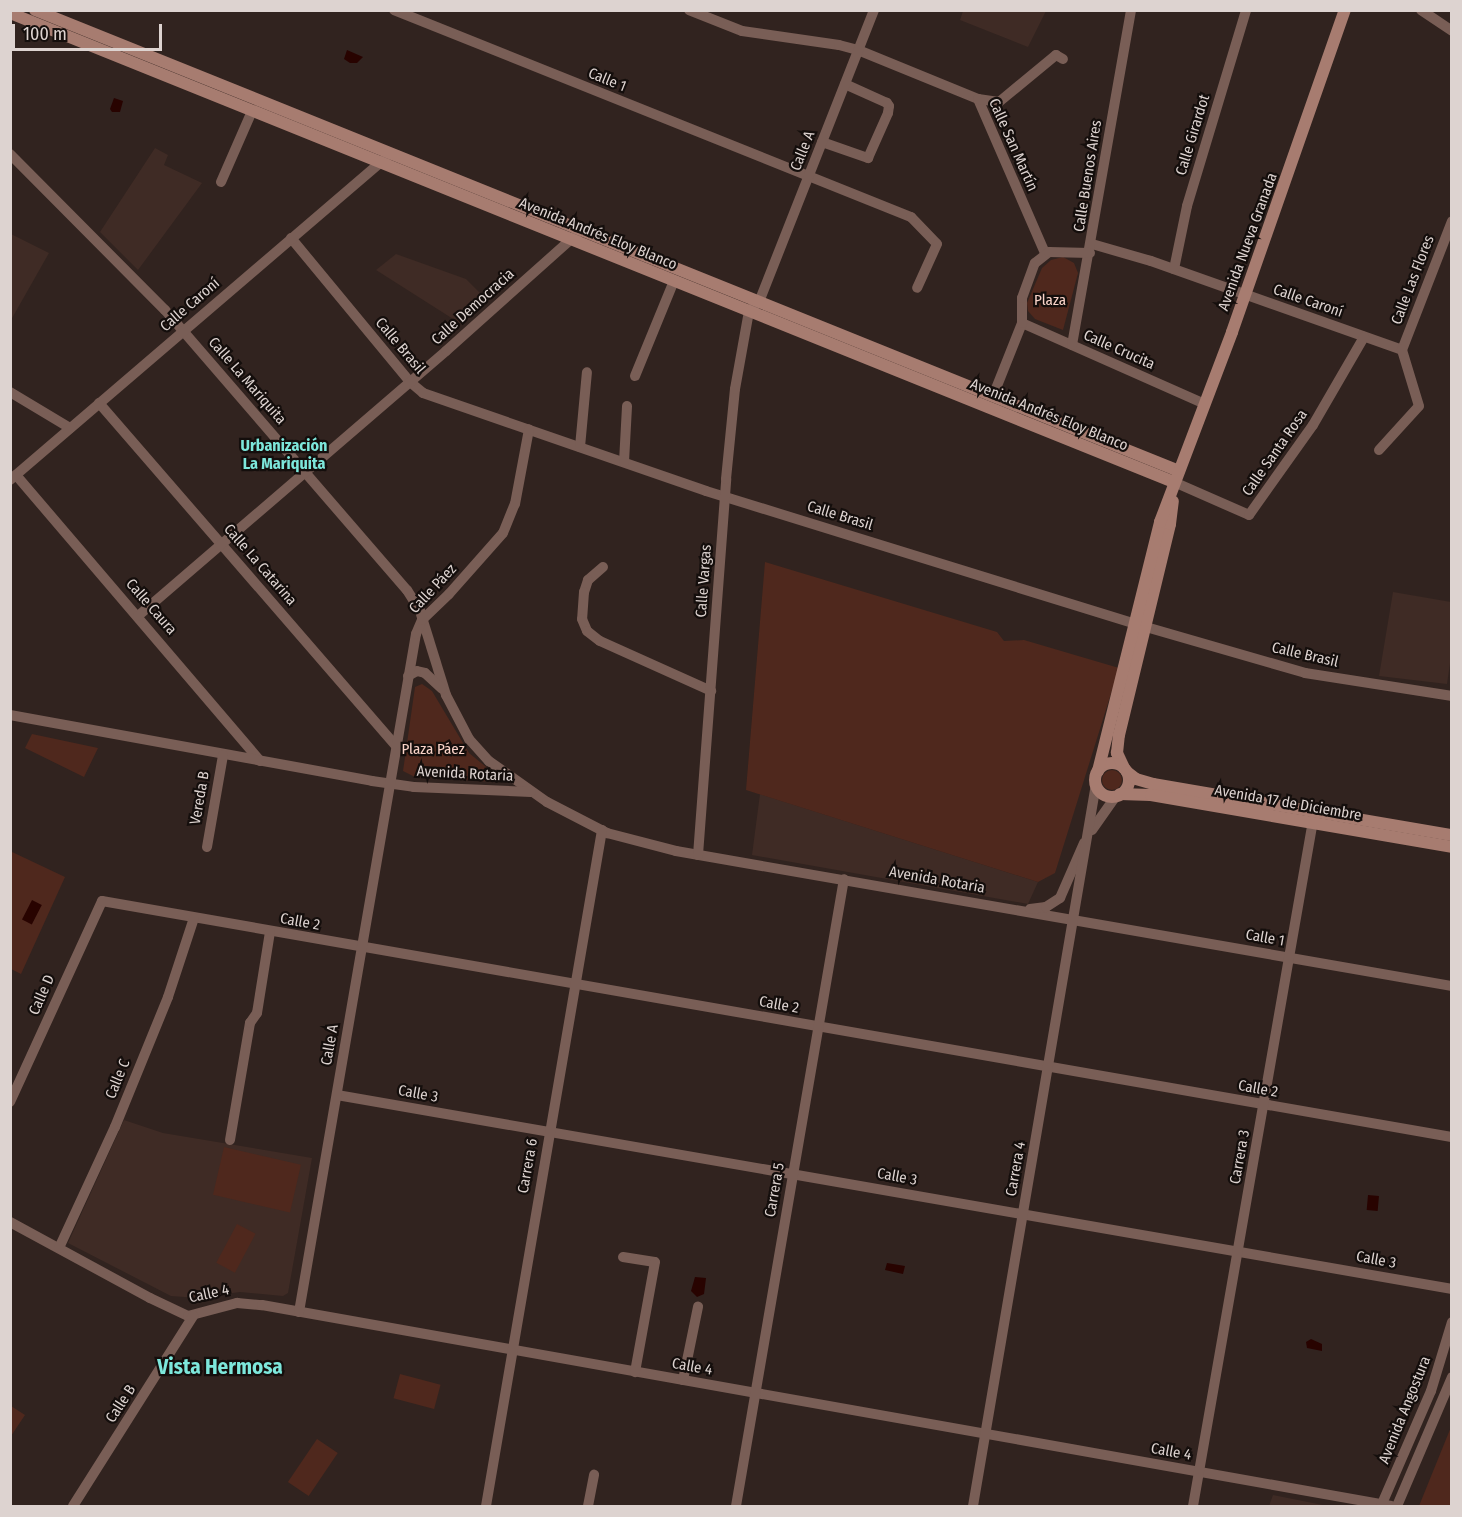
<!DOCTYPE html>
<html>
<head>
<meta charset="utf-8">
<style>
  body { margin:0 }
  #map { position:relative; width:1462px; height:1517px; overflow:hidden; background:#31231f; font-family:"Fira Sans Condensed",sans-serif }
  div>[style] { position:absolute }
  .built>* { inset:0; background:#3f2b25 }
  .green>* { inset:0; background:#4f281d; transform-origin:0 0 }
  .round { border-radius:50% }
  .water>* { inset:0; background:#280300; transform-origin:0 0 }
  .street>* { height:10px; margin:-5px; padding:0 5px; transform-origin:5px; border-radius:5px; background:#795e56 }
  .secondary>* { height:12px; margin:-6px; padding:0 6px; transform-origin:6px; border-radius:6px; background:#a77c70 }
  .secondary>.ring { margin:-6px; padding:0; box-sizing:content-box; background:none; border:12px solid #a77c70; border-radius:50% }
  span { translate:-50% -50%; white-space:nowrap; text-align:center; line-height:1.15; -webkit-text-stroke:4.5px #140e0c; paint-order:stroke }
  .street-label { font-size:15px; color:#ddd3d0 }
  .park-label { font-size:15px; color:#f9d3c8 }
  .neighbourhood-label { font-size:16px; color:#7de7db; font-weight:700 }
  .district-label { font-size:21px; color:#7de7db; font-weight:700 }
  .frame { position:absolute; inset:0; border:12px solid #ddd3d0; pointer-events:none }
  .scale { position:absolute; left:12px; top:24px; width:150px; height:27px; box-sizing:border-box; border:3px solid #ddd3d0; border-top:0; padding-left:8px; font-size:18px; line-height:21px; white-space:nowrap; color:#ddd3d0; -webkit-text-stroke:4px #140e0c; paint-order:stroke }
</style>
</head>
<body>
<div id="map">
  <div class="built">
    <i style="clip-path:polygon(963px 11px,963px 10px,1046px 11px,1028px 47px,960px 20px)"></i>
    <i style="clip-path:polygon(155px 148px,168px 155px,164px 165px,202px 183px,138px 270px,100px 232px)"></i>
    <i style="clip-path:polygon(11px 234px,49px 253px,11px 320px)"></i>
    <i style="clip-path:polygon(396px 254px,466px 279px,487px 300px,461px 324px,376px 270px)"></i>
    <i style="clip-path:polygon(1393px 592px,1451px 602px,1451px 657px,1447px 684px,1379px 676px)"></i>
    <i style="clip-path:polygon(760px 794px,1038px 882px,1028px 904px,752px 855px)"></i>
    <i style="clip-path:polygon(124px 1120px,163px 1133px,312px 1158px,288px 1293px,283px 1296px,240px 1292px,198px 1298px,171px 1296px,68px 1243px)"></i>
    <i style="clip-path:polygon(1273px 1495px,1328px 1506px,1269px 1506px)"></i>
  </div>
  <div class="green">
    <i style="clip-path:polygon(1063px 257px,1074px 263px,1078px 273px,1063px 330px,1035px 319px,1028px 311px,1027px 303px,1042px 268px,1051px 260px)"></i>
    <i style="clip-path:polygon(765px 562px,997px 632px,1004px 641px,1024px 640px,1119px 668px,1055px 873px,1038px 882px,746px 790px)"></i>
    <i style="clip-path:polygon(422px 684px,432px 691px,469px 753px,497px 776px,496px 782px,415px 777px,403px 771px,415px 687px)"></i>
    <i style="clip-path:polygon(32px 734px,98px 748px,84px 777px,25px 748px)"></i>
    <i class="round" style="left:1102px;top:770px;width:20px;height:20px"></i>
    <i style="clip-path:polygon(10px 851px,65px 877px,21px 974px,11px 969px)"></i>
    <i style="left:224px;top:1147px;width:79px;height:49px;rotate:13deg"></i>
    <i style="left:237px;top:1224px;width:21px;height:44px;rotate:28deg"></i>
    <i style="left:400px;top:1374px;width:42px;height:25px;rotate:15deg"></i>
    <i style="clip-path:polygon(11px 1406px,25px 1415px,11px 1436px)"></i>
    <i style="clip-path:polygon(1451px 1427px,1451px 1506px,1419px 1506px)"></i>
    <i style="left:317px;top:1439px;width:25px;height:52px;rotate:34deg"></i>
  </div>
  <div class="water">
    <i style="clip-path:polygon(347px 50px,363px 57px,357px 63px,350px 63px,344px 59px)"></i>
    <i style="clip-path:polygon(114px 98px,123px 101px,120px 112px,112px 112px,110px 109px)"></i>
    <i style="left:32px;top:900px;width:11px;height:22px;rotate:27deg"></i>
    <i style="left:1368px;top:1195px;width:11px;height:15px;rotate:5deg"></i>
    <i style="clip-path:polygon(887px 1263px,905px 1266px,903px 1274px,885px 1270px)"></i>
    <i style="clip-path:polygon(695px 1277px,706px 1278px,704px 1294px,697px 1297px,691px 1291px)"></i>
    <i style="clip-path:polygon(1311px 1339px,1322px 1344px,1322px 1351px,1307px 1348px,1306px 1342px)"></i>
  </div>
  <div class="street">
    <i style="left:394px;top:10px;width:557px;rotate:21.82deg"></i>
    <i style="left:911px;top:217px;width:37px;rotate:46deg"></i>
    <i style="left:937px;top:244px;width:48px;rotate:114.4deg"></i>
    <i style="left:689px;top:10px;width:57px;rotate:21.6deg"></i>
    <i style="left:742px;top:31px;width:98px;rotate:8.2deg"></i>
    <i style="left:839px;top:45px;width:20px;rotate:15deg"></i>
    <i style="left:858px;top:50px;width:130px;rotate:22.2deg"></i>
    <i style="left:978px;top:99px;width:168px;rotate:66.5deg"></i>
    <i style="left:1421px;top:10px;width:37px;rotate:34deg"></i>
    <i style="left:978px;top:99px;width:21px;rotate:8deg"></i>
    <i style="left:999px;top:102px;width:74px;rotate:-39.5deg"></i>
    <i style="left:1056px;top:55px;width:8px;rotate:30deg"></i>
    <i style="left:822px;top:142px;width:49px;rotate:19.2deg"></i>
    <i style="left:868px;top:158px;width:49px;rotate:-66deg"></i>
    <i style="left:888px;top:113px;width:7px;rotate:-82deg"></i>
    <i style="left:889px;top:106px;width:4px;rotate:-124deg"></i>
    <i style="left:887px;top:103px;width:46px;rotate:-155.7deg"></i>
    <i style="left:10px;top:154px;width:220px;rotate:45.2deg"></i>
    <i style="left:165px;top:310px;width:370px;rotate:49.2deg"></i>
    <i style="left:407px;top:590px;width:25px;rotate:58deg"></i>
    <i style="left:420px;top:611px;width:88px;rotate:72.8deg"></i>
    <i style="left:446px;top:695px;width:50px;rotate:62.4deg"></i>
    <i style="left:469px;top:739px;width:30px;rotate:48deg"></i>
    <i style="left:489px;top:761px;width:71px;rotate:35.3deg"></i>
    <i style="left:547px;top:802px;width:68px;rotate:27.3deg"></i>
    <i style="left:607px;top:833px;width:71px;rotate:14.6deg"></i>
    <i style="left:676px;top:851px;width:788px;rotate:9.87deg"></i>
    <i style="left:221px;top:182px;width:77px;rotate:-66.4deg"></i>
    <i style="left:291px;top:238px;width:187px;rotate:50.4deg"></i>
    <i style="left:410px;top:382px;width:17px;rotate:40deg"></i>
    <i style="left:423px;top:393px;width:299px;rotate:19.1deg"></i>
    <i style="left:706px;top:491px;width:461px;rotate:17.2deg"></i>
    <i style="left:1146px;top:627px;width:166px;rotate:16.1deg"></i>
    <i style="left:1305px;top:673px;width:149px;rotate:8.9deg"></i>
    <i style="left:1092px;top:244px;width:61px;rotate:16.1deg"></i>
    <i style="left:1151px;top:261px;width:266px;rotate:19.5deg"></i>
    <i style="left:1174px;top:269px;width:64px;rotate:-78.3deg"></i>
    <i style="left:1187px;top:206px;width:205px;rotate:-73.2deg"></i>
    <i style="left:1022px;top:323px;width:200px;rotate:23.9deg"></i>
    <i style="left:1072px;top:345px;width:340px;rotate:-80deg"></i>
    <i style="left:1402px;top:350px;width:138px;rotate:-68.8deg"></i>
    <i style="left:635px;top:376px;width:103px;rotate:-67.7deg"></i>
    <i style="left:10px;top:392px;width:70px;rotate:31deg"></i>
    <i style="left:993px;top:396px;width:79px;rotate:-68.3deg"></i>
    <i style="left:1022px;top:323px;width:25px;rotate:-90deg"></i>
    <i style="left:1022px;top:298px;width:37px;rotate:-70deg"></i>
    <i style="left:1035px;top:263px;width:18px;rotate:-38deg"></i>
    <i style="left:1049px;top:252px;width:41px;rotate:1.4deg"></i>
    <i style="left:99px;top:403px;width:455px;rotate:49.1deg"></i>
    <i style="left:580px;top:447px;width:75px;rotate:-84.7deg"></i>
    <i style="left:1379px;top:450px;width:59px;rotate:-47.7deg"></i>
    <i style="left:1419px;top:406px;width:59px;rotate:-106.9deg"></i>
    <i style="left:624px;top:462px;width:56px;rotate:-86.9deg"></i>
    <i style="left:16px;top:475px;width:376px;rotate:49.5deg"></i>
    <i style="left:10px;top:480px;width:495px;rotate:-40.6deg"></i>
    <i style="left:1174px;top:482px;width:82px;rotate:23.7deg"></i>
    <i style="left:1249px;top:515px;width:110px;rotate:-54.6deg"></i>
    <i style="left:1313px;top:425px;width:102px;rotate:-59.9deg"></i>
    <i style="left:603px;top:567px;width:20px;rotate:139deg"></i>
    <i style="left:588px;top:580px;width:13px;rotate:108deg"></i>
    <i style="left:584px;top:592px;width:27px;rotate:94deg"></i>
    <i style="left:582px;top:619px;width:13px;rotate:67deg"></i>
    <i style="left:587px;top:631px;width:16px;rotate:38deg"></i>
    <i style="left:600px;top:641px;width:122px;rotate:24.2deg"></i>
    <i style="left:138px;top:616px;width:406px;rotate:-40.7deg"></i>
    <i style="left:446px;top:351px;width:176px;rotate:-41.8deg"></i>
    <i style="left:408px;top:676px;width:10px;rotate:-29deg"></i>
    <i style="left:417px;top:671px;width:8px;rotate:14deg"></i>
    <i style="left:425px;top:673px;width:23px;rotate:43deg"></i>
    <i style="left:10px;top:715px;width:368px;rotate:10.3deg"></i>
    <i style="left:372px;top:781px;width:42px;rotate:8.1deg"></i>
    <i style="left:414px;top:787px;width:117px;rotate:2.4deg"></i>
    <i style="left:1092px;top:830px;width:42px;rotate:-54.8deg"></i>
    <i style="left:207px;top:847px;width:93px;rotate:-80.1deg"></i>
    <i style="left:698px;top:855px;width:377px;rotate:-85.7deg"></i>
    <i style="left:726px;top:479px;width:90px;rotate:-84.3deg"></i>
    <i style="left:735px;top:389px;width:79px;rotate:-79.8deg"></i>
    <i style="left:749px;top:311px;width:13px;rotate:-42deg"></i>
    <i style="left:759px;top:302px;width:314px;rotate:-68.5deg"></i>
    <i style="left:1030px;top:909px;width:16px;rotate:-7deg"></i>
    <i style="left:1046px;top:907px;width:17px;rotate:-33deg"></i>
    <i style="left:1060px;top:898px;width:60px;rotate:-66.4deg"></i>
    <i style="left:337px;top:1095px;width:1132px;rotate:9.87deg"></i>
    <i style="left:10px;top:1102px;width:221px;rotate:-65.4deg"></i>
    <i style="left:102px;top:901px;width:1370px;rotate:9.92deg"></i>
    <i style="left:230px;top:1140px;width:119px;rotate:-80.3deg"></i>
    <i style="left:250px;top:1023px;width:12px;rotate:-55deg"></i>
    <i style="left:257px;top:1013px;width:82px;rotate:-80.9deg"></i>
    <i style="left:10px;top:1222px;width:159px;rotate:28.5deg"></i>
    <i style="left:150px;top:1298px;width:42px;rotate:25.3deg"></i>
    <i style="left:188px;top:1316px;width:51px;rotate:-14.9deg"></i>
    <i style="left:237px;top:1303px;width:25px;rotate:5deg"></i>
    <i style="left:262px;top:1305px;width:1147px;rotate:10.09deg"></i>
    <i style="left:59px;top:1248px;width:133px;rotate:-65.2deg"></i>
    <i style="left:115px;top:1127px;width:140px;rotate:-67.8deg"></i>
    <i style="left:168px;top:997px;width:83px;rotate:-71.8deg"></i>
    <i style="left:623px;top:1257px;width:32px;rotate:9deg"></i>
    <i style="left:655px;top:1262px;width:112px;rotate:100.3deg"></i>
    <i style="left:299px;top:1312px;width:688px;rotate:-80.21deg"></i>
    <i style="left:416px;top:634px;width:15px;rotate:-67deg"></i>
    <i style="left:422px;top:620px;width:37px;rotate:-44deg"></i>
    <i style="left:449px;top:594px;width:81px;rotate:-48.5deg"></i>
    <i style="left:503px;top:533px;width:31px;rotate:-68deg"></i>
    <i style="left:515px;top:504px;width:76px;rotate:-79.4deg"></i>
    <i style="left:683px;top:1380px;width:75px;rotate:-78.4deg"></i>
    <i style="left:73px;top:1506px;width:225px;rotate:-57.7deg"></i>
    <i style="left:486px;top:1506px;width:686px;rotate:-80.26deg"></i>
    <i style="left:588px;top:1506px;width:32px;rotate:-79deg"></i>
    <i style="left:736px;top:1506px;width:636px;rotate:-80.23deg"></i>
    <i style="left:973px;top:1506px;width:732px;rotate:-80.33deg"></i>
    <i style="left:1193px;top:1506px;width:702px;rotate:-80.07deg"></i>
    <i style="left:1381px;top:1506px;width:125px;rotate:-66.5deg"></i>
    <i style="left:1431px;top:1391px;width:72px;rotate:-73.1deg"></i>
    <i style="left:1397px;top:1506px;width:140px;rotate:-66.9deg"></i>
  </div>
  <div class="secondary">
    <i style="left:35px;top:10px;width:1233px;rotate:21.95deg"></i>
    <i style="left:10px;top:13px;width:1255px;rotate:21.95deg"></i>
    <i class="ring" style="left:1095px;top:763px;width:22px;height:22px"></i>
    <i style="left:1124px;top:768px;width:17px;rotate:-115deg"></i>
    <i style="left:1117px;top:753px;width:18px;rotate:-84deg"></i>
    <i style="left:1119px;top:735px;width:217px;rotate:-76.4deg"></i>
    <i style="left:1170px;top:524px;width:23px;rotate:-83deg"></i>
    <i style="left:1098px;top:771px;width:257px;rotate:-76deg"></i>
    <i style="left:1160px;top:522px;width:203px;rotate:-69.2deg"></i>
    <i style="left:1232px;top:332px;width:341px;rotate:-70.7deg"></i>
    <i style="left:1127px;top:772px;width:11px;rotate:38deg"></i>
    <i style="left:1136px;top:779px;width:18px;rotate:16deg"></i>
    <i style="left:1153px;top:784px;width:303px;rotate:9.7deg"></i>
    <i style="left:1120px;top:794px;width:31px;rotate:2deg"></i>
    <i style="left:1151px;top:795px;width:305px;rotate:9.8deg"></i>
  </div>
  <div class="street-label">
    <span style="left:607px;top:80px;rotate:22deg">Calle 1</span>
    <span style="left:1193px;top:135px;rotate:-73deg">Calle Girardot</span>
    <span style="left:1013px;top:145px;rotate:66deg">Calle San Martín</span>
    <span style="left:803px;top:151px;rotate:-68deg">Calle A</span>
    <span style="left:1088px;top:176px;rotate:-81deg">Calle Buenos Aires</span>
    <span style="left:598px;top:234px;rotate:22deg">Avenida Andrés Eloy Blanco</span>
    <span style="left:1248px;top:242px;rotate:-70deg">Avenida Nueva Granada</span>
    <span style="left:1413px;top:280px;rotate:-69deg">Calle Las Flores</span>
    <span style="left:1308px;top:301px;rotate:19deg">Calle Caroní</span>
    <span style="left:190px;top:305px;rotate:-41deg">Calle Caroní</span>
    <span style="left:473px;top:307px;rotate:-42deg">Calle Democracia</span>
    <span style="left:400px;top:346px;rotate:50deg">Calle Brasil</span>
    <span style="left:1119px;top:350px;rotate:24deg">Calle Crucita</span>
    <span style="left:247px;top:381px;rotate:49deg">Calle La Mariquita</span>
    <span style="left:1049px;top:415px;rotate:22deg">Avenida Andrés Eloy Blanco</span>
    <span style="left:1275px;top:453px;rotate:-55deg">Calle Santa Rosa</span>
    <span style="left:840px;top:516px;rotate:17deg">Calle Brasil</span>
    <span style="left:260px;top:565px;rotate:49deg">Calle La Catarina</span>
    <span style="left:704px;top:581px;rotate:-86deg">Calle Vargas</span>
    <span style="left:433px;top:589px;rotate:-47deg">Calle Páez</span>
    <span style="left:151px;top:607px;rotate:49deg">Calle Caura</span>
    <span style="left:1305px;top:655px;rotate:13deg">Calle Brasil</span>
    <span style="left:465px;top:774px;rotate:3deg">Avenida Rotaria</span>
    <span style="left:200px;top:798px;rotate:-80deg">Vereda B</span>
    <span style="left:1288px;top:803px;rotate:10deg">Avenida 17 de Diciembre</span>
    <span style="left:937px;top:880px;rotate:10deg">Avenida Rotaria</span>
    <span style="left:300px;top:922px;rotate:10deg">Calle 2</span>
    <span style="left:1265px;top:938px;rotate:10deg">Calle 1</span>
    <span style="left:42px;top:995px;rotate:-66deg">Calle D</span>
    <span style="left:779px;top:1005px;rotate:10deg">Calle 2</span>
    <span style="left:330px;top:1045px;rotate:-80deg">Calle A</span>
    <span style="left:118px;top:1079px;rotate:-68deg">Calle C</span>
    <span style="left:1258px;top:1089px;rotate:10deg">Calle 2</span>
    <span style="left:418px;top:1094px;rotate:10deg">Calle 3</span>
    <span style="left:1240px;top:1157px;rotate:-80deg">Carrera 3</span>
    <span style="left:528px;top:1166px;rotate:-80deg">Carrera 6</span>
    <span style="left:1016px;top:1169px;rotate:-80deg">Carrera 4</span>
    <span style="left:897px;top:1177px;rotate:10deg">Calle 3</span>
    <span style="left:775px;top:1190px;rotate:-80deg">Carrera 5</span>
    <span style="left:1376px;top:1260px;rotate:10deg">Calle 3</span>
    <span style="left:209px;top:1294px;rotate:-12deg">Calle 4</span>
    <span style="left:692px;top:1367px;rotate:10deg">Calle 4</span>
    <span style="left:121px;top:1404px;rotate:-57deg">Calle B</span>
    <span style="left:1405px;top:1410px;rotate:-68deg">Avenida Angostura</span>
    <span style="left:1171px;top:1452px;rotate:10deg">Calle 4</span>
  </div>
  <div class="park-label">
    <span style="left:1050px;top:301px">Plaza</span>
    <span style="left:433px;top:750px">Plaza Páez</span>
  </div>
  <div class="neighbourhood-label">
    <span style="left:284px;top:455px">Urbanización<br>La Mariquita</span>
  </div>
  <div class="district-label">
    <span style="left:220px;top:1367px">Vista Hermosa</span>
  </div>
  <div class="frame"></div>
  <div class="scale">100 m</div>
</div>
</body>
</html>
